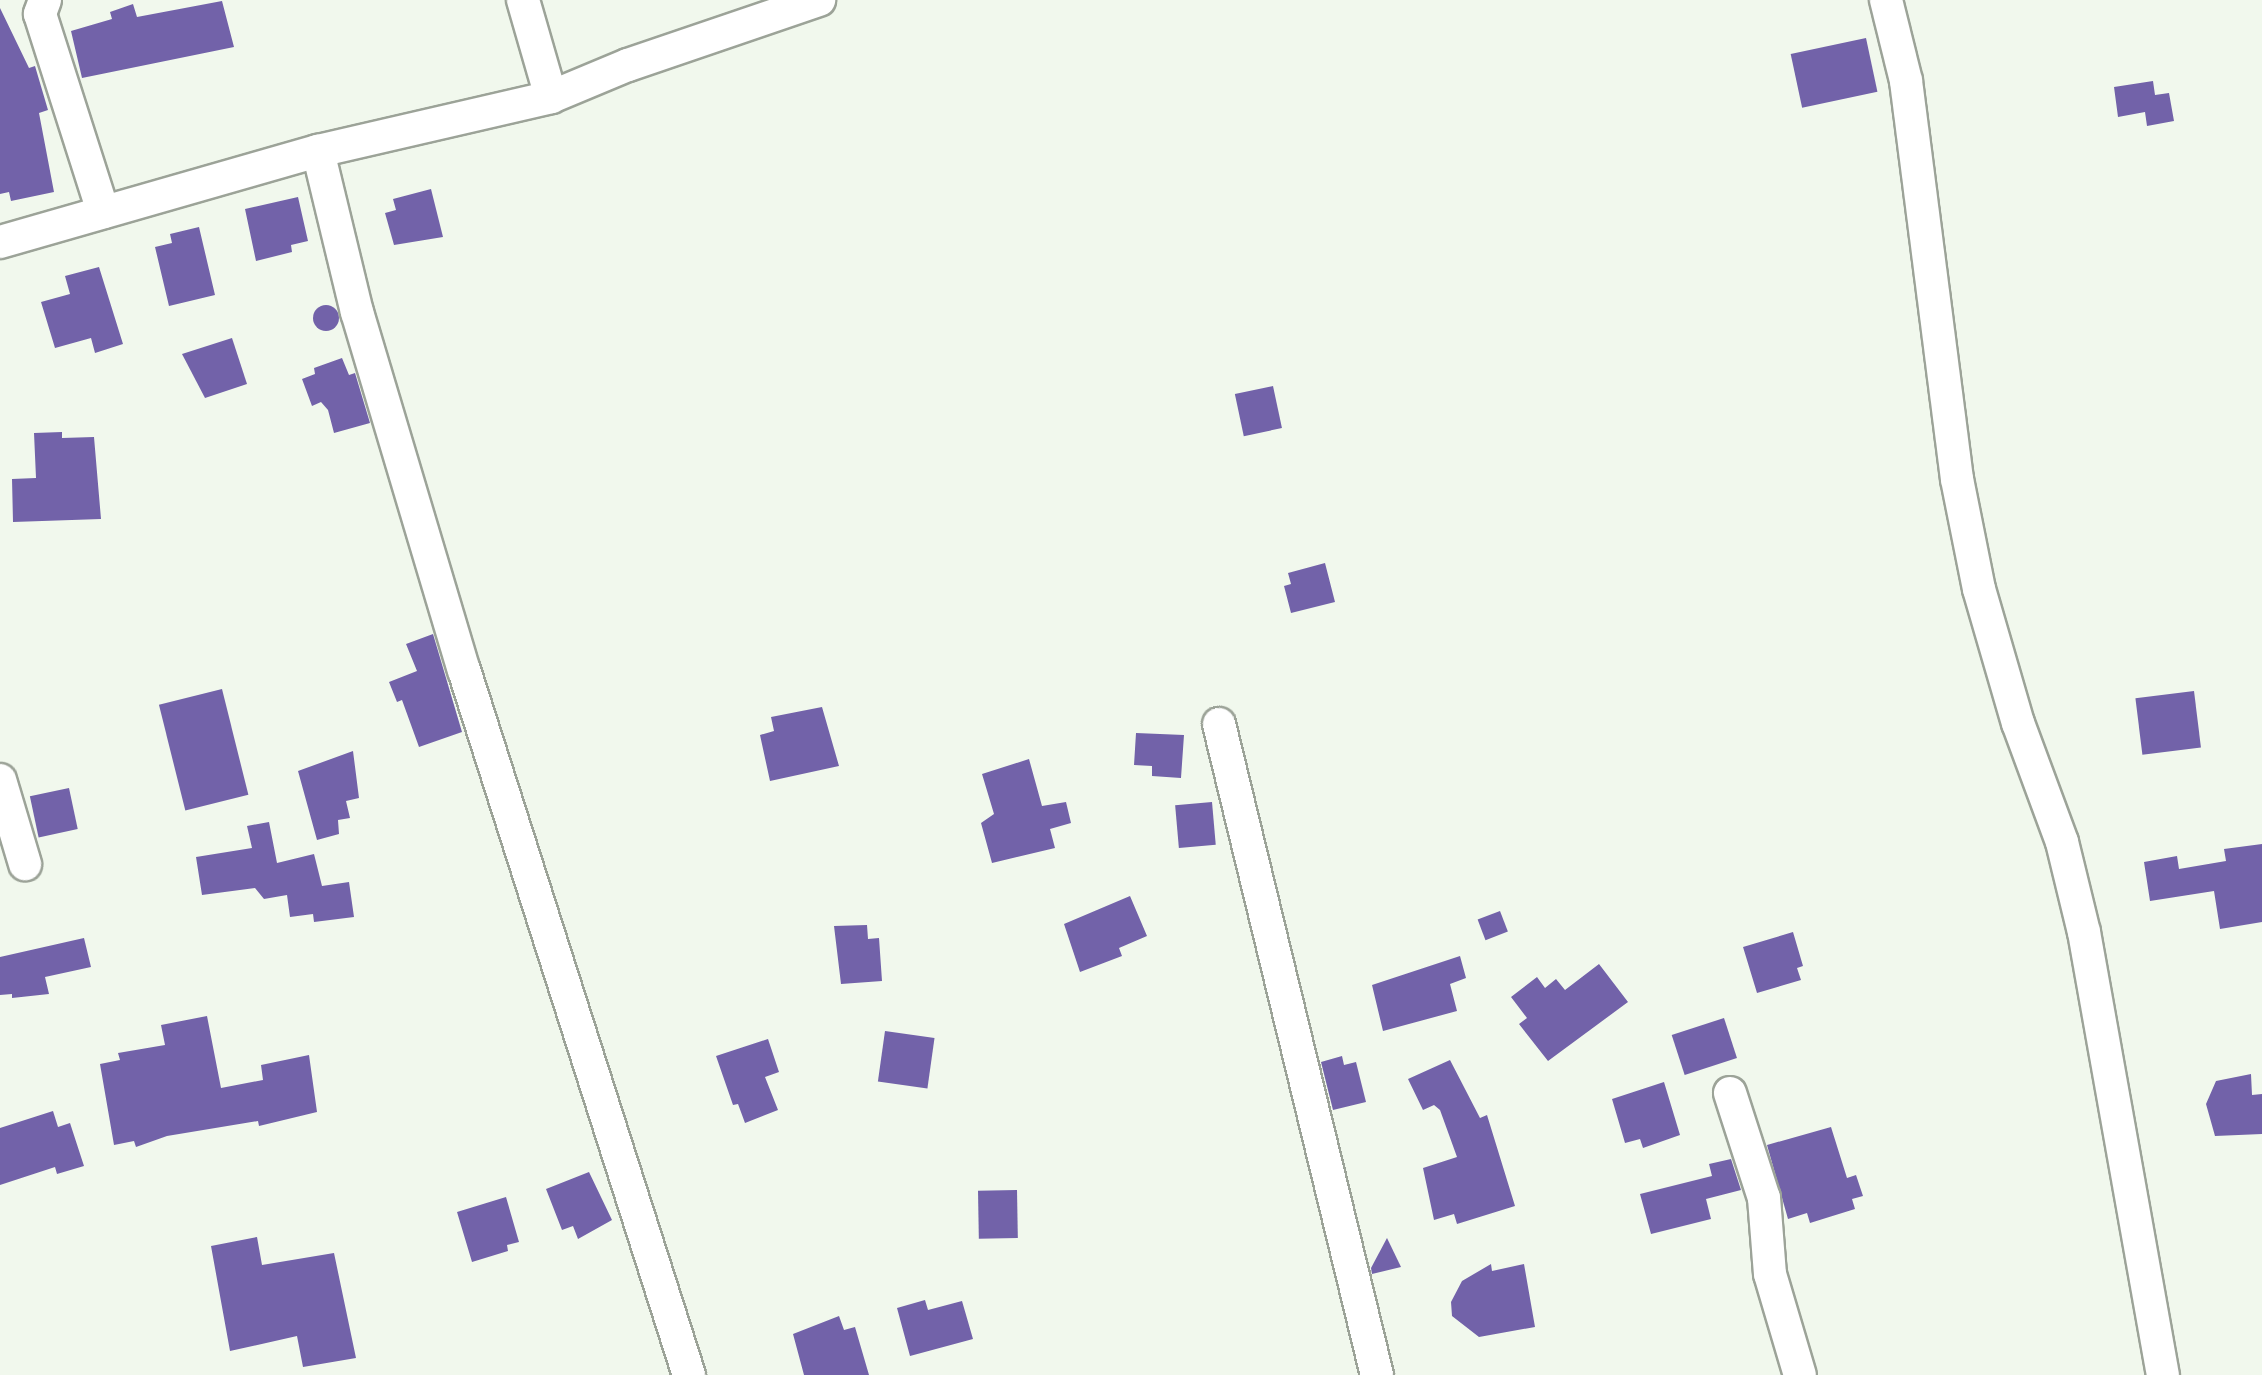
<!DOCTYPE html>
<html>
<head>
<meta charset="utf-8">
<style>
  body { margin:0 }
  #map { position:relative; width:2262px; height:1375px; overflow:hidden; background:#f1f8ed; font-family:Ubuntu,sans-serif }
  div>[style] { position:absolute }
  .building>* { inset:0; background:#7262a9; transform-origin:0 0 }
  .round { border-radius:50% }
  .roads { filter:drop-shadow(2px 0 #9ca398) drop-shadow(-2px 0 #9ca398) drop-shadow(0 2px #9ca398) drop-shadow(0 -2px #9ca398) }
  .street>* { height:32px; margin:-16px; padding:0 16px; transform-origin:16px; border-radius:16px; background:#fff }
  span { translate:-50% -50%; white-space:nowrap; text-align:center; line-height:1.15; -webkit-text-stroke:6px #fff; paint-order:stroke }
</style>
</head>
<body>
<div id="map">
  <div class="building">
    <i style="clip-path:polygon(222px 1px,234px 47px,82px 78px,71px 31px,112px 19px,110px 12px,133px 4px,137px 17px)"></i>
    <i style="clip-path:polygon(0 8px,29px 68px,35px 66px,48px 110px,39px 113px,54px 192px,11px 201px,9px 192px,0 194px)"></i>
    <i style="left:1866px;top:38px;width:55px;height:77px;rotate:78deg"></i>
    <i style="clip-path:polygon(2153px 81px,2155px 95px,2169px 93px,2174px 121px,2147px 126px,2145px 112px,2118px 117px,2114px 87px)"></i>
    <i style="clip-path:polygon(431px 189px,443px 237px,394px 245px,385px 213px,396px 210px,393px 199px)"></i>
    <i style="clip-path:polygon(298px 197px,308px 241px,291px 245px,292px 252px,256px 261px,245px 209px)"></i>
    <i style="clip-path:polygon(199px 227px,215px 295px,169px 306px,155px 247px,172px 243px,170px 234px)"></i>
    <i style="clip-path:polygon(99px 267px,123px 344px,95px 353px,91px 338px,55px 348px,41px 302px,70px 294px,65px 276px)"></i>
    <i class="round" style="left:313px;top:305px;width:26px;height:26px"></i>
    <i style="clip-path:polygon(232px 338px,247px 384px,205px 398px,182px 354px)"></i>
    <i style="clip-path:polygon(342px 358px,349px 375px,355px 373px,370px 423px,334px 433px,328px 410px,321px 402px,312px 406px,302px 379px,315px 374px,314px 368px)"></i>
    <i style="left:1273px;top:386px;width:43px;height:39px;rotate:78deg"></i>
    <i style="clip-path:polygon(62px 432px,62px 438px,94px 437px,101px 519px,13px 522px,12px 479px,36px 478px,34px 433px)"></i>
    <i style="clip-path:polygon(1325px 563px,1335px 602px,1291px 613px,1284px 586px,1291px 584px,1288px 573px)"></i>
    <i style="clip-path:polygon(433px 634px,462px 732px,419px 747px,402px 700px,397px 702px,389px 682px,417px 671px,406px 644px)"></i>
    <i style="left:222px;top:689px;width:109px;height:65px;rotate:76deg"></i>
    <i style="left:2194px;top:691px;width:57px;height:59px;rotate:83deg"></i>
    <i style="clip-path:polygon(822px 707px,839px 766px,770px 781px,760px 735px,774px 731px,771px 717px)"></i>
    <i style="clip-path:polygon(1136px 733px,1184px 735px,1181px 778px,1152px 776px,1152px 766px,1134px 765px)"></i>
    <i style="clip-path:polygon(353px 751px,359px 798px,346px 801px,350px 818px,338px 820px,339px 834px,317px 840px,298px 771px)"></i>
    <i style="clip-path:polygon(1029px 759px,1042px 806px,1066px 802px,1071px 823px,1050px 829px,1055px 848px,992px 863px,981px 823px,994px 814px,982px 774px)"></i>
    <i style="left:69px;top:788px;width:42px;height:40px;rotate:78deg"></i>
    <i style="left:1212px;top:802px;width:43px;height:37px;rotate:85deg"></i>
    <i style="clip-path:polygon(269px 822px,277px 863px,314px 854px,322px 886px,349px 882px,354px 917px,314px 922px,313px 914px,290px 917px,287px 895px,264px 899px,255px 888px,202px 895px,196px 857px,252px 848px,247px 826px)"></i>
    <i style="clip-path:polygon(2262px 844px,2262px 922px,2220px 929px,2214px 891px,2150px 901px,2144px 862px,2177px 856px,2179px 869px,2226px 861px,2224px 849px)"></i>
    <i style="clip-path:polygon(1130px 896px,1147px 936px,1119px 948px,1122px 956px,1080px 972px,1064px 924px)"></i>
    <i style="left:1500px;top:911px;width:22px;height:24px;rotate:69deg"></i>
    <i style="clip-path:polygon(867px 925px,868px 939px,879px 938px,882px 981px,841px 984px,834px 926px)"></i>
    <i style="clip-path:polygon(1793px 932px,1803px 966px,1797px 968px,1801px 980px,1757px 993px,1743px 947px)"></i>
    <i style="clip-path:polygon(84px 938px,91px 967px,45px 977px,49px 994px,12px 998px,12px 994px,0 995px,0 957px)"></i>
    <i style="clip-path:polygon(1460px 956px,1466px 978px,1450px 984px,1457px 1011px,1383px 1031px,1372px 985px)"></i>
    <i style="clip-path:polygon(1599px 964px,1628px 1002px,1548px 1061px,1519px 1024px,1527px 1018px,1511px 997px,1537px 977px,1545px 988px,1556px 979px,1565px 990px)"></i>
    <i style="clip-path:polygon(207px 1016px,221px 1088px,263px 1080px,261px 1065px,309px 1055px,317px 1112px,259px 1126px,258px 1121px,167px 1136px,136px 1147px,134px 1141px,114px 1145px,100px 1064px,120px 1060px,118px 1053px,165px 1045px,161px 1025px)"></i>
    <i style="left:1724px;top:1018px;width:42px;height:55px;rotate:72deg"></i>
    <i style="left:885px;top:1031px;width:50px;height:51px;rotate:8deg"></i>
    <i style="clip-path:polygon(768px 1039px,779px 1072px,765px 1077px,778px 1110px,745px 1123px,738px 1104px,733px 1105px,716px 1056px)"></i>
    <i style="clip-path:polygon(1342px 1056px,1344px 1065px,1356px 1062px,1366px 1102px,1333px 1110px,1321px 1062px)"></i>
    <i style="clip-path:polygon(1450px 1060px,1480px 1118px,1487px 1115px,1515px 1206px,1457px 1224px,1454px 1214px,1434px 1220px,1423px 1168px,1457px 1157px,1440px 1110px,1434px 1105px,1423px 1110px,1408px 1079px)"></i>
    <i style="clip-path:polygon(2251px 1074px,2252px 1095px,2262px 1094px,2262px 1134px,2215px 1136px,2206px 1104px,2216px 1081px)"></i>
    <i style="clip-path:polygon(1664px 1082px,1680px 1135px,1643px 1148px,1640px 1139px,1625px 1143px,1612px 1099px)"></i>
    <i style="clip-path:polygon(53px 1111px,58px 1127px,70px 1123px,84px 1166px,57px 1174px,55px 1167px,0 1185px,0 1128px)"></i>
    <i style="clip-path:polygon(1831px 1127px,1847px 1178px,1856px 1175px,1863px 1196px,1852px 1199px,1855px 1209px,1826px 1218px,1810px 1223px,1807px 1213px,1788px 1219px,1767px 1145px)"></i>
    <i style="clip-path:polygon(1731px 1159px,1741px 1190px,1706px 1199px,1711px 1219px,1651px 1234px,1640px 1194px,1712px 1176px,1709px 1164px)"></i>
    <i style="clip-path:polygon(589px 1172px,612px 1220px,578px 1239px,573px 1226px,562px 1230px,546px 1189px)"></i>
    <i style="left:1017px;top:1190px;width:48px;height:39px;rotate:89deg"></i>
    <i style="clip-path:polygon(506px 1197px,519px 1242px,507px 1245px,508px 1251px,472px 1262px,457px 1212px)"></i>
    <i style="clip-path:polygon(257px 1237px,262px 1265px,334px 1253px,356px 1358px,303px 1367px,297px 1336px,230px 1351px,211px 1246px)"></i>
    <i style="clip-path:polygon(1387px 1238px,1401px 1267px,1372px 1274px,1371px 1268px)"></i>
    <i style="clip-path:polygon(1491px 1264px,1492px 1271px,1524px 1264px,1535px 1327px,1479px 1337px,1452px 1316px,1451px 1302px,1462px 1281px)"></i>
    <i style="clip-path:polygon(925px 1300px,928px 1310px,962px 1301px,973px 1339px,910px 1356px,897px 1308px)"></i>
    <i style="clip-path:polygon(839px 1316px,844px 1330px,855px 1327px,869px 1375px,804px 1375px,793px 1334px)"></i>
  </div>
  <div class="roads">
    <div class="street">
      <i style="left:45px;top:0;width:15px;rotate:110deg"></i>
      <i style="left:40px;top:14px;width:208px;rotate:72.3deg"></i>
      <i style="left:523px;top:0;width:101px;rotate:73.9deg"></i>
      <i style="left:1886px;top:0;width:83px;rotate:76.1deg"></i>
      <i style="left:1906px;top:81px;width:401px;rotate:82.7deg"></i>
      <i style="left:1957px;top:479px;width:112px;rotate:78.7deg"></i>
      <i style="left:1979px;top:589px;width:140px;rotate:73.8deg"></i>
      <i style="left:2018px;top:723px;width:127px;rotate:69.7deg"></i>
      <i style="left:2062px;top:842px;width:93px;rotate:76.3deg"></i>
      <i style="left:2084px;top:932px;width:450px;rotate:79.9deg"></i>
      <i style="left:318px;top:151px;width:166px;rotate:76.4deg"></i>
      <i style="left:357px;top:312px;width:374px;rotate:73.4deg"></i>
      <i style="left:464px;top:670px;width:740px;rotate:72.3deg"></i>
      <i style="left:0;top:242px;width:331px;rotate:-16deg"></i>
      <i style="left:318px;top:151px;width:239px;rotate:-13deg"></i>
      <i style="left:551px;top:97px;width:83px;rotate:-22.6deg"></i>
      <i style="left:628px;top:65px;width:202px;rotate:-18.8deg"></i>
      <i style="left:1219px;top:724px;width:670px;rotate:76.36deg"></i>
      <i style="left:0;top:780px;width:88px;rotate:73.4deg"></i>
      <i style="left:1730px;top:1093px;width:110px;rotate:72.1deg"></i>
      <i style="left:1764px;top:1198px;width:76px;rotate:85.5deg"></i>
      <i style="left:1770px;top:1274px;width:105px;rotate:73.5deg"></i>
    </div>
  </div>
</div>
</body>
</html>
